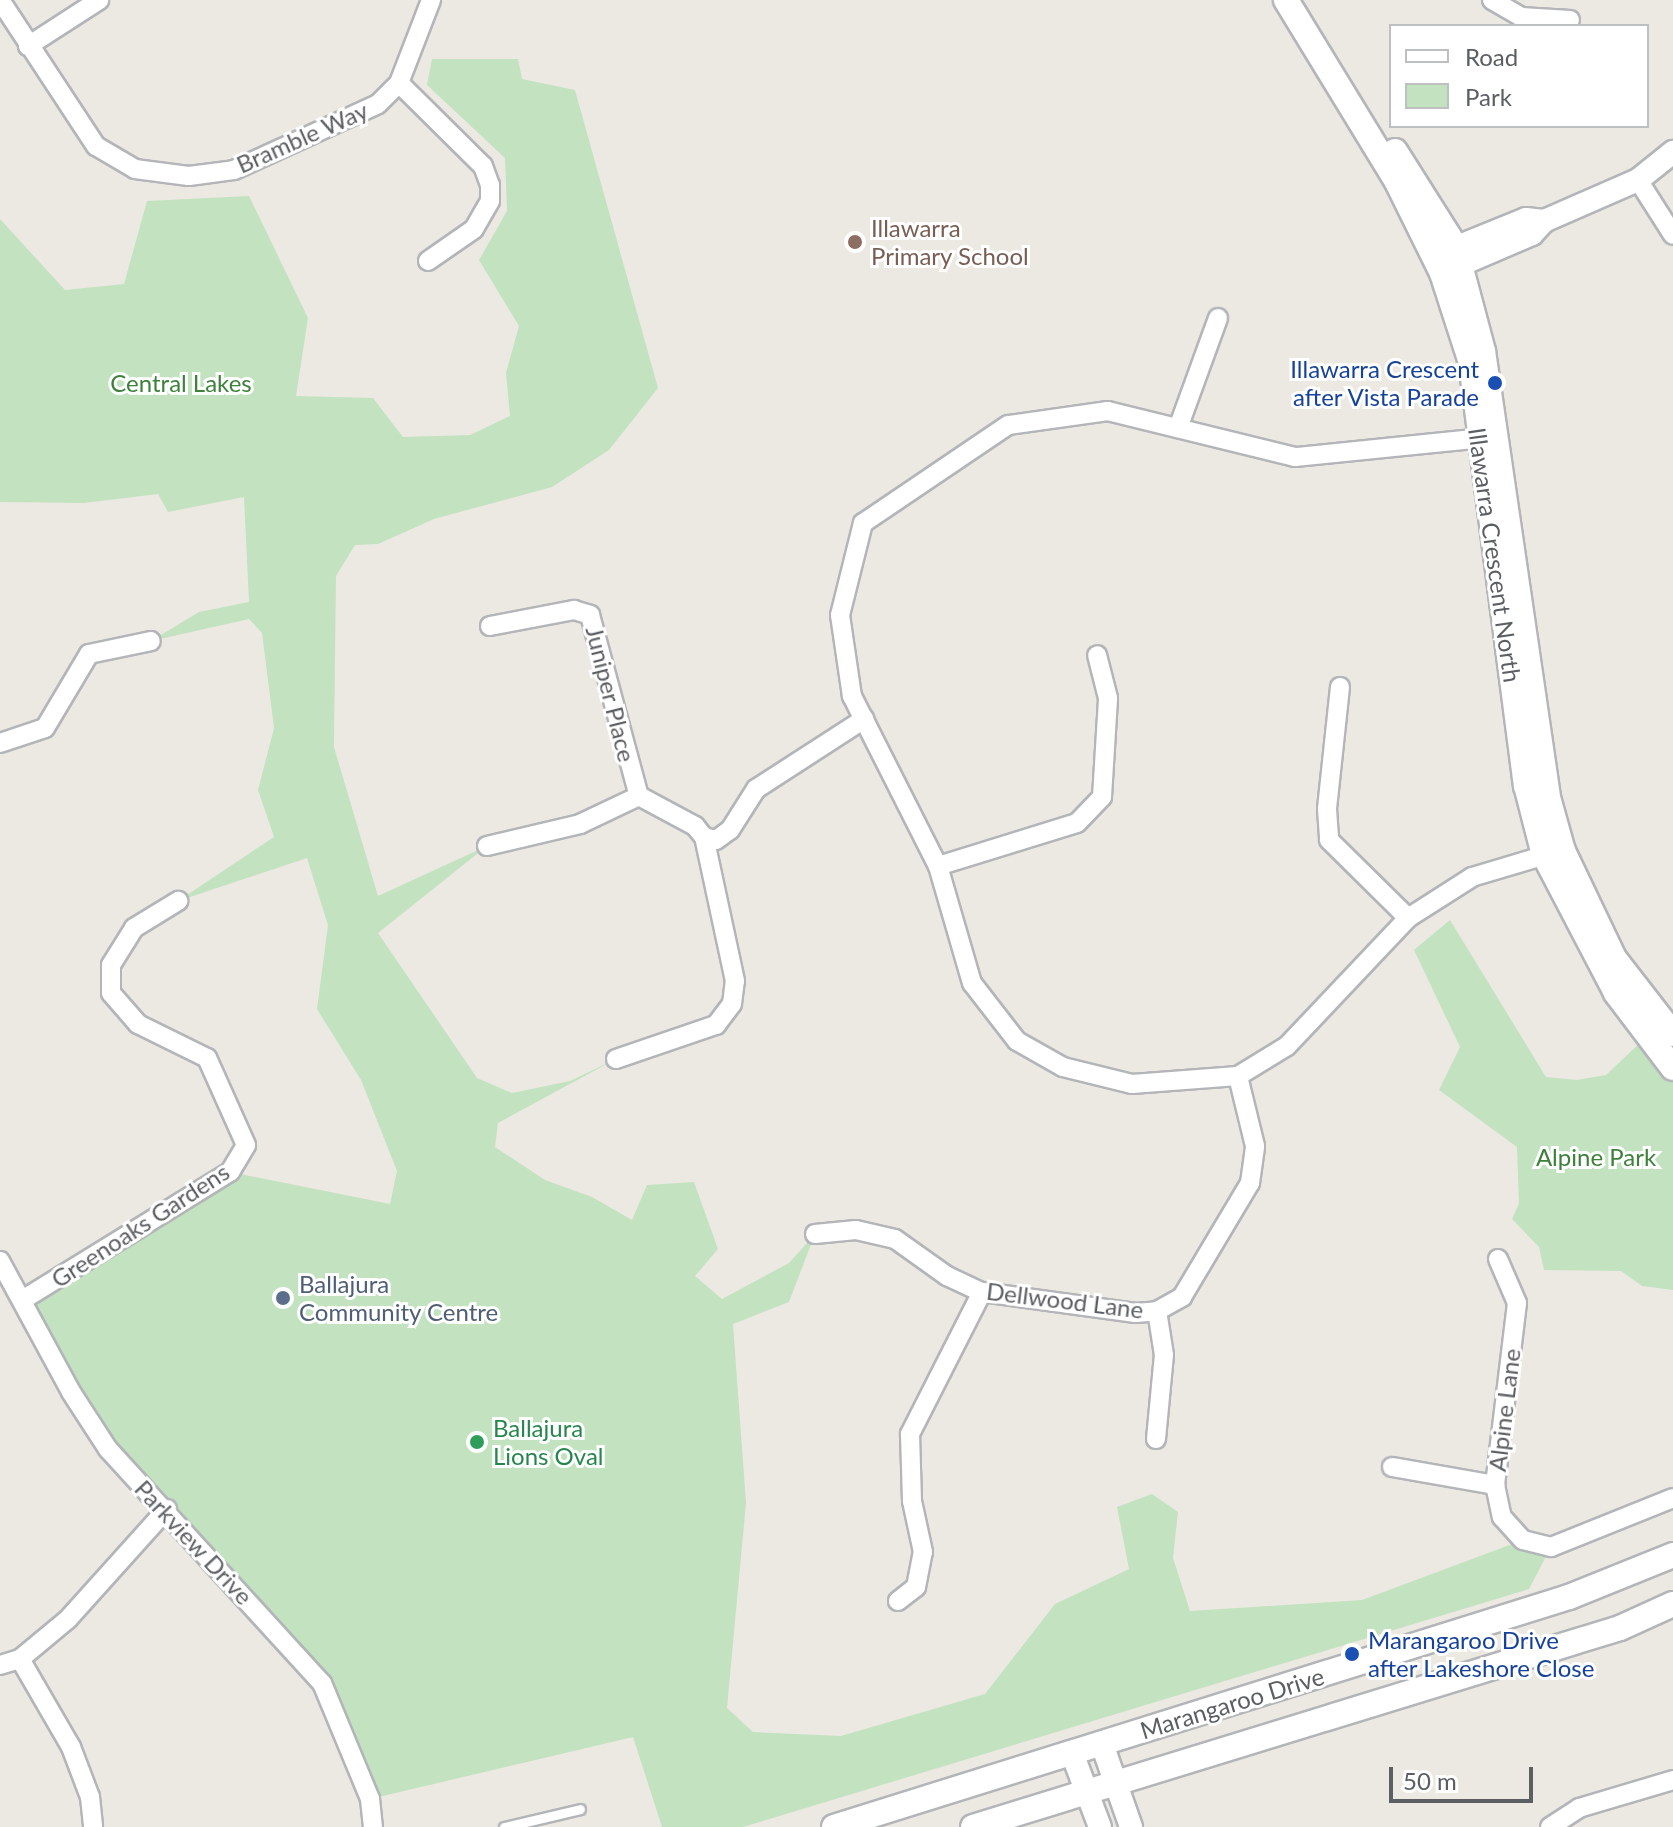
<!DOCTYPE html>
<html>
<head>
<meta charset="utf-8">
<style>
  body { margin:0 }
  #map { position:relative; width:1673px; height:1827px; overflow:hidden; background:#ece9e2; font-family:Lato,sans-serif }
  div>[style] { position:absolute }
  .green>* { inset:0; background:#c3e2c0 }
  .roads { filter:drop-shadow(2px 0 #b3b5b9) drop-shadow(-2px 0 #b3b5b9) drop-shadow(0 2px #b3b5b9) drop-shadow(0 -2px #b3b5b9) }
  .service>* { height:9px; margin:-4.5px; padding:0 4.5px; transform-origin:4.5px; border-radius:4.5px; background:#fff }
  .minor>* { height:18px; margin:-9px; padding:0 9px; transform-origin:9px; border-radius:9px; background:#fff }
  .tertiary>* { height:22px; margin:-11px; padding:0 11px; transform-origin:11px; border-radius:11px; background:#fff }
  .secondary>* { height:24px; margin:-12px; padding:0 12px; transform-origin:12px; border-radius:12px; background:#fff }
  .dots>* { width:22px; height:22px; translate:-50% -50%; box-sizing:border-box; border:4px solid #fff; border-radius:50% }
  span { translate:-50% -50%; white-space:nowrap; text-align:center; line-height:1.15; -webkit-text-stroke:6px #fff; paint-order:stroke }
  .street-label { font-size:24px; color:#5b5e62 }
  .education-label { font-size:24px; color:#785e54 }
  .left { translate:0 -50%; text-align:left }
  .transit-label { font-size:24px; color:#164399 }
  .right { translate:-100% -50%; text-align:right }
  .park-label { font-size:24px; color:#3d813b }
  .service-label { font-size:24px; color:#4e5e75 }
  .leisure-label { font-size:24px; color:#27864d }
  .legend { position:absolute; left:1389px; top:24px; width:260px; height:104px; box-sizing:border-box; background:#fff; border:2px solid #bdbfc0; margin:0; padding:10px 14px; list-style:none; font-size:24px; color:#5b5e62 }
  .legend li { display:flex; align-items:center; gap:16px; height:40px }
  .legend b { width:40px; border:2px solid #bdbfc0 }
  .scale { position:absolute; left:1389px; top:1767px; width:144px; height:36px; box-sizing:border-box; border:4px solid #5b5e62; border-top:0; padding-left:10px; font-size:24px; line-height:28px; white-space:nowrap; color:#5b5e62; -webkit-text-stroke:6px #fff; paint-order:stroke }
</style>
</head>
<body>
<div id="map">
  <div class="green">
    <i style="clip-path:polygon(432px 59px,518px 59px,522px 79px,575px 90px,658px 388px,609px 450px,552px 487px,434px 519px,378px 544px,355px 545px,336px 576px,334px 747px,378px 896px,487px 846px,378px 933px,477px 1078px,512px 1093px,570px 1081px,616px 1059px,498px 1123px,495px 1147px,545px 1180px,592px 1197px,632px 1220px,647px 1185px,694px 1182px,718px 1249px,695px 1276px,722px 1299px,789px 1263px,815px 1234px,789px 1302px,733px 1324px,746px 1503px,727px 1708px,753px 1732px,841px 1736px,985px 1694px,1055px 1604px,1129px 1569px,1117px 1507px,1152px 1494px,1178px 1512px,1173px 1558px,1190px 1611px,1362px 1600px,1523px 1540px,1551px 1547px,1529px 1589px,743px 1827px,662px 1827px,633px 1737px,370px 1799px,322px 1683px,108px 1449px,24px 1299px,230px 1172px,390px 1204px,397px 1171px,361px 1080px,317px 1009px,328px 925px,307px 858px,178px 901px,274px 837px,258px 790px,274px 728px,262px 633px,249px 619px,151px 641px,199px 612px,249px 602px,244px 497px,168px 512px,158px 494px,84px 503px,0 502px,0 219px,65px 290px,124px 284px,147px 201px,249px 196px,308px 318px,296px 396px,373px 398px,403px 437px,470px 435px,510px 416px,506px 373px,519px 326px,479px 260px,507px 211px,505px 158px,427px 85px)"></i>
    <i style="clip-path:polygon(1450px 920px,1546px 1077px,1577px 1080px,1606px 1075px,1642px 1041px,1673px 1080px,1673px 1290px,1642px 1286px,1621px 1271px,1544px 1270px,1539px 1247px,1512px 1219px,1519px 1203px,1517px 1147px,1439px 1090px,1460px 1047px,1414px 950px)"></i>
  </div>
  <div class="roads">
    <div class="service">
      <i style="left:504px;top:1827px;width:78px;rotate:-13.3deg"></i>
    </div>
    <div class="minor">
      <i style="left:0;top:0;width:175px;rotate:56.7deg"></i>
      <i style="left:96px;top:146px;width:45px;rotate:30.5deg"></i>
      <i style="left:135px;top:169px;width:54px;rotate:7.4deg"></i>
      <i style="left:189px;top:176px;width:45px;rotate:-7.6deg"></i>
      <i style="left:234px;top:170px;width:158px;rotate:-24.6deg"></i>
      <i style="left:378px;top:104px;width:30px;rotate:-45deg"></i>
      <i style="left:399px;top:83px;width:89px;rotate:-68.9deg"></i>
      <i style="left:1492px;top:0;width:34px;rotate:30deg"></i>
      <i style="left:1521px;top:17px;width:49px;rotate:3.5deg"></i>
      <i style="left:28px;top:46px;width:85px;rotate:-32.9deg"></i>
      <i style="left:399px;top:83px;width:118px;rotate:44.7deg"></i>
      <i style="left:483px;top:166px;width:20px;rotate:70deg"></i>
      <i style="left:490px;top:185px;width:16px;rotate:90deg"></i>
      <i style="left:490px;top:201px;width:32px;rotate:120deg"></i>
      <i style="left:474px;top:229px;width:56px;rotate:145.2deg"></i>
      <i style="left:1638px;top:180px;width:65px;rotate:57.5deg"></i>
      <i style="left:1178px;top:428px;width:117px;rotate:-70deg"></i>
      <i style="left:1493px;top:437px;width:199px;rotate:174.2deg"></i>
      <i style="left:1295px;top:457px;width:193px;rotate:-166.2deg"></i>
      <i style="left:1108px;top:411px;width:101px;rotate:172deg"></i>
      <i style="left:1008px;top:425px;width:175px;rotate:145.9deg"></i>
      <i style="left:863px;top:523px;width:95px;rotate:104deg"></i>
      <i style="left:840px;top:615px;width:82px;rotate:81.6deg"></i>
      <i style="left:852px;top:696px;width:191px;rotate:63.2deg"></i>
      <i style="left:938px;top:866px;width:122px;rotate:73.8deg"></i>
      <i style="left:972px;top:983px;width:73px;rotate:52.2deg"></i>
      <i style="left:1017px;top:1041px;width:53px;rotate:29.5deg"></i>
      <i style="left:1063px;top:1067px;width:71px;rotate:13.8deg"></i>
      <i style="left:1132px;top:1084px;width:106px;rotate:-4.3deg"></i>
      <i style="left:1238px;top:1076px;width:57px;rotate:-31.5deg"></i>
      <i style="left:1287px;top:1046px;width:176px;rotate:-46.6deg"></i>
      <i style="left:1408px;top:918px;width:76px;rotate:-32.6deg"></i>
      <i style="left:1472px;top:877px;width:88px;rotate:-16.6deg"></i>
      <i style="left:490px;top:626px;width:86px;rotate:-10.8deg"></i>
      <i style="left:574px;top:610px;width:17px;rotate:17deg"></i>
      <i style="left:590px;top:615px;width:188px;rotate:74.9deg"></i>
      <i style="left:639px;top:796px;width:64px;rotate:28.2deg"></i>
      <i style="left:695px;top:826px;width:14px;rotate:51deg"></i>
      <i style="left:1340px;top:687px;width:123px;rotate:96.1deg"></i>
      <i style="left:1327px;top:809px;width:31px;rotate:86deg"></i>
      <i style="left:1329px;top:840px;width:111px;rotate:44.6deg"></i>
      <i style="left:0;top:743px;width:47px;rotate:-18.4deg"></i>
      <i style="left:45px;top:728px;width:86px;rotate:-59.3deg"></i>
      <i style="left:89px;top:654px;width:63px;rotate:-11.8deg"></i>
      <i style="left:487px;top:846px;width:96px;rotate:-13.3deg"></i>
      <i style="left:580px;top:824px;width:65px;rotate:-25.4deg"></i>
      <i style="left:938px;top:866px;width:145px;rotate:-17.2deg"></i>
      <i style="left:1077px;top:823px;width:36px;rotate:-46deg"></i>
      <i style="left:1102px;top:797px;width:99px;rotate:-86.5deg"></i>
      <i style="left:1108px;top:698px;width:44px;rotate:-104.3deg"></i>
      <i style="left:616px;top:1059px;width:106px;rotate:-18.8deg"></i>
      <i style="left:716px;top:1025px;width:26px;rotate:-53deg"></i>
      <i style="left:732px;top:1004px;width:23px;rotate:-83deg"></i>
      <i style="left:735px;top:981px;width:147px;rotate:-102.1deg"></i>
      <i style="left:704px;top:837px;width:12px;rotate:14deg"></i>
      <i style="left:716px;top:840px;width:17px;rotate:-36deg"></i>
      <i style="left:730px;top:830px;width:49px;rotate:-57.6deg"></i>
      <i style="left:756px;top:789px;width:129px;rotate:-32.9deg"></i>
      <i style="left:815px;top:1234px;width:41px;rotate:-5.6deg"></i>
      <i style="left:856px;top:1230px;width:40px;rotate:13deg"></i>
      <i style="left:895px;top:1239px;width:64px;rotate:35.4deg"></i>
      <i style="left:947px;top:1276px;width:38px;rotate:25deg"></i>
      <i style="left:982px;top:1292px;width:155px;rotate:7.8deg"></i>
      <i style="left:1136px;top:1313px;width:21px;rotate:-5deg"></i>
      <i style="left:1157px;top:1311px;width:29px;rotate:-29deg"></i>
      <i style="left:1182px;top:1297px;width:133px;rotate:-59.2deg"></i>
      <i style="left:1250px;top:1183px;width:37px;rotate:-82deg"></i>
      <i style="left:1255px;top:1146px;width:72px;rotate:-103.7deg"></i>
      <i style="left:1498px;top:1259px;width:48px;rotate:66.6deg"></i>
      <i style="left:1517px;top:1303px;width:183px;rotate:96.9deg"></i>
      <i style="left:1495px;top:1485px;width:33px;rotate:78deg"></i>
      <i style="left:1502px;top:1517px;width:31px;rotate:48deg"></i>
      <i style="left:1523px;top:1540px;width:29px;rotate:14deg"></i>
      <i style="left:1551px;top:1547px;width:131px;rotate:-21.9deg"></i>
      <i style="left:0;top:1261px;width:149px;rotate:61.5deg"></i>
      <i style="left:71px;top:1392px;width:68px;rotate:57deg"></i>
      <i style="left:108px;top:1449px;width:317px;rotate:47.6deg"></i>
      <i style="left:322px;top:1683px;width:126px;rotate:67.5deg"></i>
      <i style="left:370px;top:1799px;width:28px;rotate:84deg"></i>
      <i style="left:24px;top:1299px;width:242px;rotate:-31.7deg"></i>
      <i style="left:230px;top:1172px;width:31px;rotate:-59deg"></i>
      <i style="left:246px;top:1145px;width:95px;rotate:-114.1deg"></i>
      <i style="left:207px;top:1058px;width:77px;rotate:-153.8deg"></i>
      <i style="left:138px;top:1024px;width:41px;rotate:-131.1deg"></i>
      <i style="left:111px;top:993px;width:28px;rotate:-90deg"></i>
      <i style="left:111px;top:965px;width:44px;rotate:-58.1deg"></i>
      <i style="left:134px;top:928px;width:52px;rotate:-31.5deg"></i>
      <i style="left:1156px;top:1439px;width:84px;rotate:-84.6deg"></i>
      <i style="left:1164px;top:1355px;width:45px;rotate:-99deg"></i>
      <i style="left:1392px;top:1467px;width:105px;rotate:9.9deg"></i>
      <i style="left:898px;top:1601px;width:23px;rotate:-38deg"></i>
      <i style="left:916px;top:1587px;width:36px;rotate:-79deg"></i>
      <i style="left:923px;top:1552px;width:52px;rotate:-102.2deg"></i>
      <i style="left:912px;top:1501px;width:67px;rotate:-91.7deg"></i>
      <i style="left:910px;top:1434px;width:159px;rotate:-63.1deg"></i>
      <i style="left:20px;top:1659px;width:102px;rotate:59.9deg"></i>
      <i style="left:71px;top:1747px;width:53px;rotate:69.2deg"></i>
      <i style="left:90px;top:1797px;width:30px;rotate:84deg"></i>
      <i style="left:0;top:1665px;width:21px;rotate:-17deg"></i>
      <i style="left:20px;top:1659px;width:62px;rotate:-39.8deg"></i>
      <i style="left:68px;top:1619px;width:148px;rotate:-48deg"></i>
      <i style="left:1550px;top:1827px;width:35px;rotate:-33deg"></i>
      <i style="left:1579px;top:1808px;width:98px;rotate:-16.6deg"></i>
    </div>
    <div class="tertiary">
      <i style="left:1440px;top:254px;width:93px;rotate:-22.1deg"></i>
      <i style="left:1526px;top:219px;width:18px;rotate:6deg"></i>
      <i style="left:1446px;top:271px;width:94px;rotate:-23.3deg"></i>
      <i style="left:1532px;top:234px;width:18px;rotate:-47deg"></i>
      <i style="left:1544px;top:221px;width:103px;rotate:-23.6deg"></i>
      <i style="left:1638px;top:180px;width:45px;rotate:-38.7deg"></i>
      <i style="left:1102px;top:1744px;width:88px;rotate:70.7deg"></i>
      <i style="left:1072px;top:1753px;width:79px;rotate:69.3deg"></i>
    </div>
    <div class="secondary">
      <i style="left:1286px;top:0;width:213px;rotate:58.6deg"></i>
      <i style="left:1397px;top:182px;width:102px;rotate:63.7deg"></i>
      <i style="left:1442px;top:273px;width:95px;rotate:72.1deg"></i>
      <i style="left:1471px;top:363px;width:426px;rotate:82.6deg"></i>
      <i style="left:1526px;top:785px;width:72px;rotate:75.6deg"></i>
      <i style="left:1544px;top:855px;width:156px;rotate:62.4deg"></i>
      <i style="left:1616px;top:993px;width:94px;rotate:52.8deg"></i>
      <i style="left:1395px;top:151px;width:112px;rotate:57.7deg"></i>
      <i style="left:1455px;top:246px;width:109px;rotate:75.1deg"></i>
      <i style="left:1483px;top:351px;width:455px;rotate:81.7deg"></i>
      <i style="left:1549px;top:801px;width:52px;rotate:74.4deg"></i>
      <i style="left:1563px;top:851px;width:119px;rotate:64.5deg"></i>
      <i style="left:1614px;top:958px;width:96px;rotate:52.2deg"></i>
      <i style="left:834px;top:1827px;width:770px;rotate:-17.38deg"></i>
      <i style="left:1569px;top:1597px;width:112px;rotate:-22deg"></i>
      <i style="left:973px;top:1827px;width:677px;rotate:-17.1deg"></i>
      <i style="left:1620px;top:1628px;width:58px;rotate:-24.4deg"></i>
    </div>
  </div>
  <div class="dots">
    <i style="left:855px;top:242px;background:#8d6e63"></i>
    <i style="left:1495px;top:383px;background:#1a4fb4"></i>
    <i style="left:283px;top:1298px;background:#5c6f8a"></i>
    <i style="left:477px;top:1442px;background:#2e9e5b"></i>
    <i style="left:1352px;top:1654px;background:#1a4fb4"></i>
  </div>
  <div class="street-label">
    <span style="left:302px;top:137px;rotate:-24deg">Bramble Way</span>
    <span style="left:1495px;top:555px;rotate:82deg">Illawarra Crescent North</span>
    <span style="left:611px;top:694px;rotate:76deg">Juniper Place</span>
    <span style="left:140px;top:1225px;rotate:-33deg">Greenoaks Gardens</span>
    <span style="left:1065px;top:1300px;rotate:7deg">Dellwood Lane</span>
    <span style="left:1504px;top:1410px;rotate:-83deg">Alpine Lane</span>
    <span style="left:194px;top:1542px;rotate:47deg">Parkview Drive</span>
    <span style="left:1232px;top:1703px;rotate:-17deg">Marangaroo Drive</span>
  </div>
  <div class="education-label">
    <span class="left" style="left:871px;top:242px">Illawarra<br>Primary School</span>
  </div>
  <div class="transit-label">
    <span class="right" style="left:1479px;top:383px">Illawarra Crescent<br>after Vista Parade</span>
    <span class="left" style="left:1368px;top:1654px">Marangaroo Drive<br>after Lakeshore Close</span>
  </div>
  <div class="park-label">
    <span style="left:181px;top:383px">Central Lakes</span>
    <span style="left:1596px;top:1157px">Alpine Park</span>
  </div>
  <div class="service-label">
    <span class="left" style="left:299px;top:1298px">Ballajura<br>Community Centre</span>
  </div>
  <div class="leisure-label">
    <span class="left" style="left:493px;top:1442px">Ballajura<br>Lions Oval</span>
  </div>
  <ul class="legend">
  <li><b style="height:10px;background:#fff"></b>Road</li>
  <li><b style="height:22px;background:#c3e2c0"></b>Park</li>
  </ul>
  <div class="scale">50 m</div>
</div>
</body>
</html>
